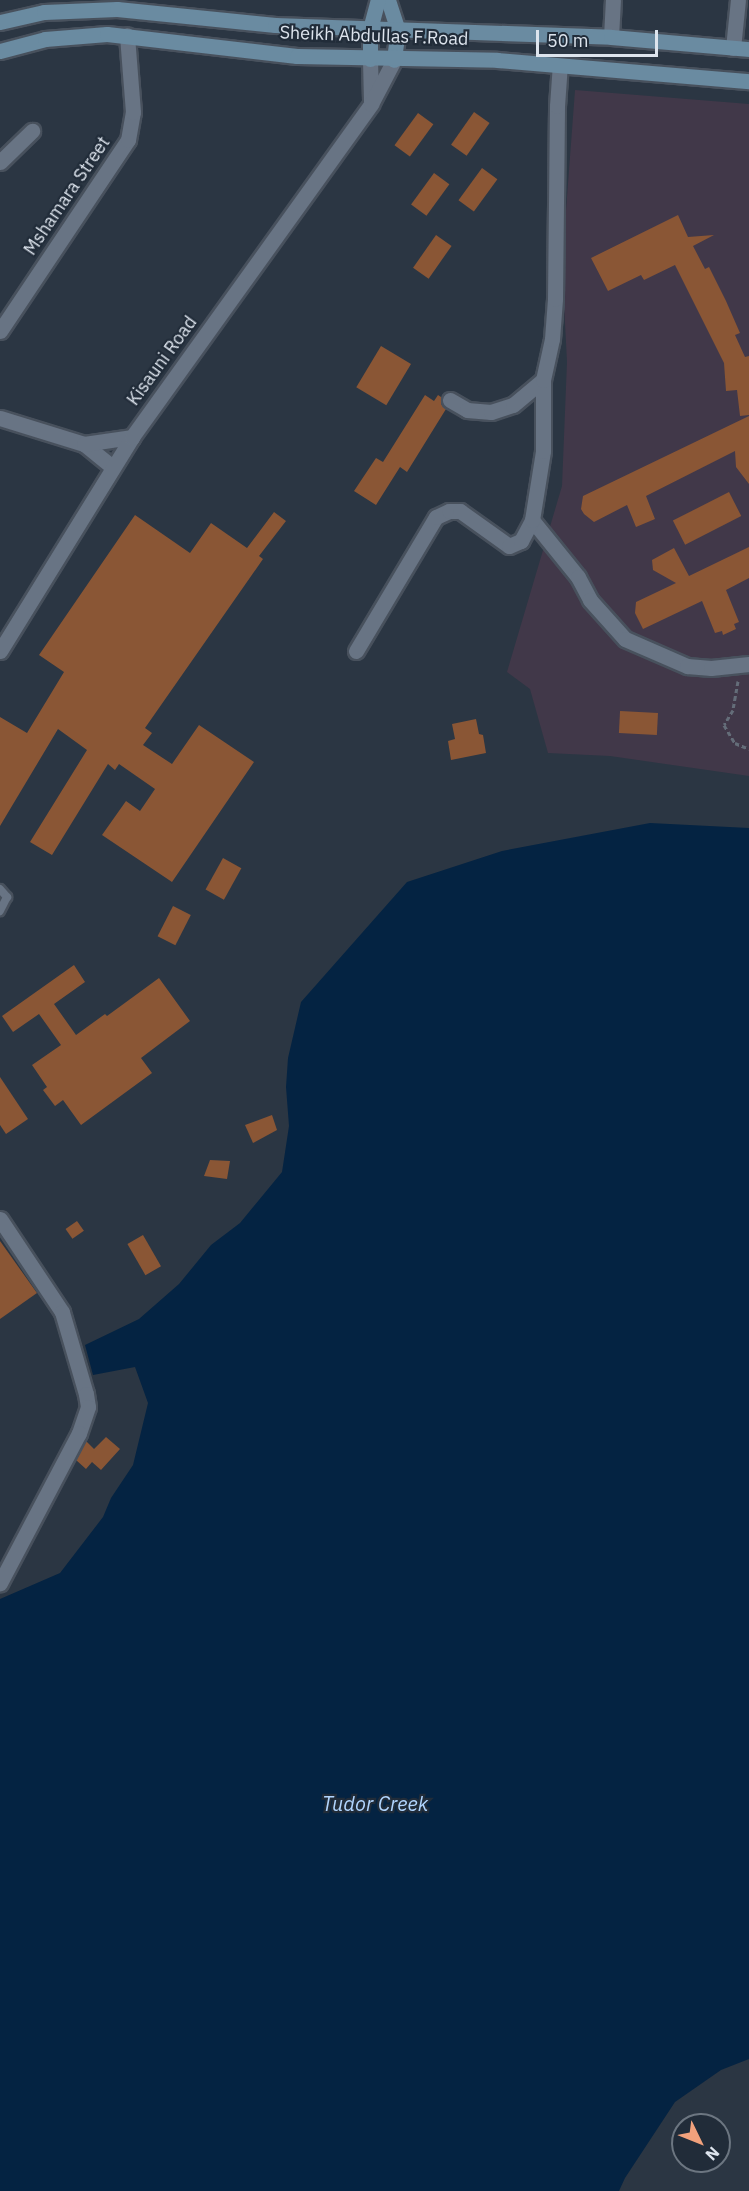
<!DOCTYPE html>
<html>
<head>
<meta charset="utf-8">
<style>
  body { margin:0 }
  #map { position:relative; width:749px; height:2191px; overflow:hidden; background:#2b3643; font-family:"IBM Plex Sans",sans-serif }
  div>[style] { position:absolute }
  .education>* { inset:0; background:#413849 }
  .water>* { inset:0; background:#042342 }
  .building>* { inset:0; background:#8a5635; transform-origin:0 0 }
  .path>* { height:3px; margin-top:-1.5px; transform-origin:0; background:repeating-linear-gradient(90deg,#646d79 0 4.5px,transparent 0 7.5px) }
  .roads { filter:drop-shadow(2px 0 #48515d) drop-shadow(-2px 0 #48515d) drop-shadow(0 2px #48515d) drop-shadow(0 -2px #48515d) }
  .lane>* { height:8px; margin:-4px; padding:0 4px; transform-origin:4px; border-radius:4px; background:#687484 }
  .street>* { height:15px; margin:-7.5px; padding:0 7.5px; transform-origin:7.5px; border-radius:7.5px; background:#687484 }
  .secondary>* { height:15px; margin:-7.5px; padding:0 7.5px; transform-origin:7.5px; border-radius:7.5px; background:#6a8ba1 }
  span { translate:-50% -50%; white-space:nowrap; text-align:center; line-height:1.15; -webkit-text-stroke:4.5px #212c39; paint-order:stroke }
  .street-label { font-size:18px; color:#dde4ed }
  .water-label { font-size:20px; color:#b1d5fe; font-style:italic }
  .north { position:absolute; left:671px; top:2113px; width:60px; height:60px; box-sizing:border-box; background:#212c39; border:2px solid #6c7681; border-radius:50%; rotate:133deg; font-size:16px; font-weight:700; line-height:24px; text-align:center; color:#dde4ed }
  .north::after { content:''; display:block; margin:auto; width:21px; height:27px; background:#f1a17c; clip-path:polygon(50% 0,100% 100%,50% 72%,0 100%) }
  .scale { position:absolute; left:536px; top:30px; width:122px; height:27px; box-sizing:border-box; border:3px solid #dde4ed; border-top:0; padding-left:8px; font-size:18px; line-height:21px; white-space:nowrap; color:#dde4ed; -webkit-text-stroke:4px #212c39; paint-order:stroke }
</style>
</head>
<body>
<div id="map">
  <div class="education">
    <i style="clip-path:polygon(575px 90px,749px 104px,749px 776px,610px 756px,548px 753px,530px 689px,507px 672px,562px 486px,567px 362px,562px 264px)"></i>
  </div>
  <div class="water">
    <i style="clip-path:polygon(650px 823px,749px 828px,749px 2059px,721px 2070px,675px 2102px,625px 2178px,619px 2191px,0 2191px,0 1599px,60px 1573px,103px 1517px,111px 1498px,133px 1465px,148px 1403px,135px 1367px,93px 1375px,85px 1345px,139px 1319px,179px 1284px,211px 1245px,240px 1223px,282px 1172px,289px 1126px,286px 1087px,288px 1058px,301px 1002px,407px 882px,502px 851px)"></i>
  </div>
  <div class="building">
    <i style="left:474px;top:112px;width:19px;height:40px;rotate:35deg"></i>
    <i style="left:418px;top:113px;width:19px;height:40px;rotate:36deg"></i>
    <i style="left:482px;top:168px;width:19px;height:40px;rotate:36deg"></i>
    <i style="left:434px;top:173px;width:19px;height:39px;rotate:36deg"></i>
    <i style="clip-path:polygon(678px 215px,688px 237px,714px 235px,693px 246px,705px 269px,709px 267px,726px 301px,740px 333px,735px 335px,745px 357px,749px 356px,749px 415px,740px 416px,737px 390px,726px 391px,724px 363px,675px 265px,644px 280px,641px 275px,608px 291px,591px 258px)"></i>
    <i style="left:436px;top:235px;width:19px;height:40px;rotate:35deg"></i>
    <i style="left:381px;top:346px;width:35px;height:48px;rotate:31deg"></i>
    <i style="clip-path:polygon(425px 395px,434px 401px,438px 395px,441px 397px,441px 404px,446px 409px,407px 472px,400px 467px,376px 505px,354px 491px,376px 458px,383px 462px)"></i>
    <i style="clip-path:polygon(749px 416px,749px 484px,736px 467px,735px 451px,646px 496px,655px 519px,636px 527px,627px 505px,594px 522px,584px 514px,581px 509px,583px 496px)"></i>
    <i style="left:729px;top:492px;width:27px;height:63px;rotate:63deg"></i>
    <i style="clip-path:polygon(274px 512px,286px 521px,259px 556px,263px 559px,145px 728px,152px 733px,143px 745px,172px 764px,199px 725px,254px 762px,172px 882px,102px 835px,126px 801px,140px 811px,155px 789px,119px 764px,115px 770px,108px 764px,52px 855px,30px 842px,87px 750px,58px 729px,0 826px,0 717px,27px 733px,64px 672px,39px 655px,135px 515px,190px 553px,211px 523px,247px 548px)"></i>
    <i style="clip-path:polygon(749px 547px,749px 578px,726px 590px,739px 622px,734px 624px,736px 629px,723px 635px,722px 631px,715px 633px,702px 601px,643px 629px,635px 613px,636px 602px,676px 583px,653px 570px,652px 560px,674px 548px,689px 576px)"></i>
    <i style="left:658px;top:713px;width:22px;height:38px;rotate:93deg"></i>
    <i style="clip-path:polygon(476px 719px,479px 734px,483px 735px,486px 753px,451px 760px,448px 741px,455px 739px,452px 724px)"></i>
    <i style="left:223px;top:858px;width:21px;height:36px;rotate:29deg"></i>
    <i style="left:173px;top:906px;width:20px;height:34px;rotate:27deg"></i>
    <i style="clip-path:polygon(74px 965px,85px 982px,54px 1004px,76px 1035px,105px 1014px,107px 1016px,159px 978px,190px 1021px,141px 1058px,152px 1073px,81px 1125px,63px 1100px,55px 1106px,43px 1090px,47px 1087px,32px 1065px,61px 1045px,39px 1014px,13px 1032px,2px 1016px)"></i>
    <i style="clip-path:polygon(0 1077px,28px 1119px,6px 1134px,0 1125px)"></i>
    <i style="clip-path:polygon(272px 1115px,277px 1130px,253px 1143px,245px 1125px)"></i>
    <i style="clip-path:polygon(210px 1160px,230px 1161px,227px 1179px,204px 1176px)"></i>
    <i style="left:77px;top:1221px;width:12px;height:14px;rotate:55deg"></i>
    <i style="left:143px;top:1235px;width:36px;height:18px;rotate:60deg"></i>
    <i style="clip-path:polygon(0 1241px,37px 1293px,0 1319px)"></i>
    <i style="clip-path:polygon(106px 1437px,120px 1449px,101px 1470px,92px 1462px,86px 1469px,76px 1460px,86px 1441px,94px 1449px)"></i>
  </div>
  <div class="path">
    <i style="left:738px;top:681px;width:29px;rotate:100deg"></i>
    <i style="left:733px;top:710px;width:17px;rotate:121deg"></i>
    <i style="left:724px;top:725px;width:21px;rotate:59deg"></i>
    <i style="left:735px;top:743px;width:15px;rotate:23deg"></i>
  </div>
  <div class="roads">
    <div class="lane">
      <i style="left:0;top:889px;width:11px;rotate:49deg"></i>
      <i style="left:7px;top:897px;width:16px;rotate:117deg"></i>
    </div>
    <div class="street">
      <i style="left:611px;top:37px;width:37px;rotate:-87deg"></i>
      <i style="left:733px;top:48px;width:48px;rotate:-84.1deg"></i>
      <i style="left:370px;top:59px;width:42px;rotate:88.6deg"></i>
      <i style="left:0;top:162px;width:45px;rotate:-44.1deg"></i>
      <i style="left:0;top:331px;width:230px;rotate:-56.2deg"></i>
      <i style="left:128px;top:140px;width:28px;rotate:-80deg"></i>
      <i style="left:133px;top:112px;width:77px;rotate:-94.5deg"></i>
      <i style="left:450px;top:400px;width:20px;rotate:30deg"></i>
      <i style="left:467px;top:410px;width:24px;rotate:5deg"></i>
      <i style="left:491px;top:412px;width:23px;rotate:-18deg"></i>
      <i style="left:513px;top:405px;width:39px;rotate:-40deg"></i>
      <i style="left:0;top:418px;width:88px;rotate:17.2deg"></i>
      <i style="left:84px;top:444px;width:36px;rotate:39deg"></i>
      <i style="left:84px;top:444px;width:49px;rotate:-8.3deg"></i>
      <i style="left:532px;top:520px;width:73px;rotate:51.1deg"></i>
      <i style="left:578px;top:577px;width:26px;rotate:62deg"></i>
      <i style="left:590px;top:600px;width:52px;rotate:48.1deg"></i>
      <i style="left:625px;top:639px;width:68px;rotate:23.5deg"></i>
      <i style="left:687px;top:666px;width:24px;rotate:5deg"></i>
      <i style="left:711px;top:668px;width:38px;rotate:-6deg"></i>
      <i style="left:0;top:651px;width:251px;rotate:-58.3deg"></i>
      <i style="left:132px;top:437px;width:410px;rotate:-54.3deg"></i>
      <i style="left:371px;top:104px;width:50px;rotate:-62.4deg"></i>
      <i style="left:356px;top:651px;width:156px;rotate:-59.2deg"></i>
      <i style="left:436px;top:517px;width:14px;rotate:-25deg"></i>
      <i style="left:449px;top:511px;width:11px"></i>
      <i style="left:460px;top:511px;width:60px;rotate:35.5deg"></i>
      <i style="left:509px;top:546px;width:13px;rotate:-23deg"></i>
      <i style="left:521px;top:541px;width:24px;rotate:-62deg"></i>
      <i style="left:532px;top:520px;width:70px;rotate:-80.9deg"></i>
      <i style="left:543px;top:451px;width:71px;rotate:-90deg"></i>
      <i style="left:543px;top:380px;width:42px;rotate:-77.6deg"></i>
      <i style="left:552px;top:339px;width:40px;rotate:-85.7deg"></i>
      <i style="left:555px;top:299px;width:193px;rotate:-89.4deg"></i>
      <i style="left:557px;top:106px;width:39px;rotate:-86deg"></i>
      <i style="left:0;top:1219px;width:112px;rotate:56.3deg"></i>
      <i style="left:62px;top:1312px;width:85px;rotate:73.7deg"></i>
      <i style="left:86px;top:1394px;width:13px;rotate:81deg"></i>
      <i style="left:88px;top:1407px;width:28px;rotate:109deg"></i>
      <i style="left:79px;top:1433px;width:170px;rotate:117.8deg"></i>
    </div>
    <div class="secondary">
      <i style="left:388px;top:0;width:32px;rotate:72deg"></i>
      <i style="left:398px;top:30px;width:30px;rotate:98deg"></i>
      <i style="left:0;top:22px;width:45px;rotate:-12.8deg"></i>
      <i style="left:44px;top:12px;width:73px;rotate:-2.4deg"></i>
      <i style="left:117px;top:9px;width:159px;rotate:5.8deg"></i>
      <i style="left:275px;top:25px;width:336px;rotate:2deg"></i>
      <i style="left:611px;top:37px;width:139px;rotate:5deg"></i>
      <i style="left:0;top:51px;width:47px;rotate:-14.9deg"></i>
      <i style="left:45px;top:39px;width:62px;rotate:-4.6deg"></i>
      <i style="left:107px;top:34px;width:191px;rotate:6.6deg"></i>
      <i style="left:297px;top:56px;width:200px;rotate:1.1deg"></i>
      <i style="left:497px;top:60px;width:253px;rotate:4.8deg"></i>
      <i style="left:370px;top:59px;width:30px;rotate:-90deg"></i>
      <i style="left:370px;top:29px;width:30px;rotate:-75deg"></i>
    </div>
  </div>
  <div class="street-label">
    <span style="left:374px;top:36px;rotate:2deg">Sheikh Abdullas F.Road</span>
    <span style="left:67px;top:196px;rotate:-56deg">Mshamara Street</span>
    <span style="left:162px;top:361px;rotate:-54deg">Kisauni Road</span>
  </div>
  <div class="water-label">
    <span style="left:375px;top:1803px">Tudor Creek</span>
  </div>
  <div class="north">N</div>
  <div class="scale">50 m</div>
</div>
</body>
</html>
